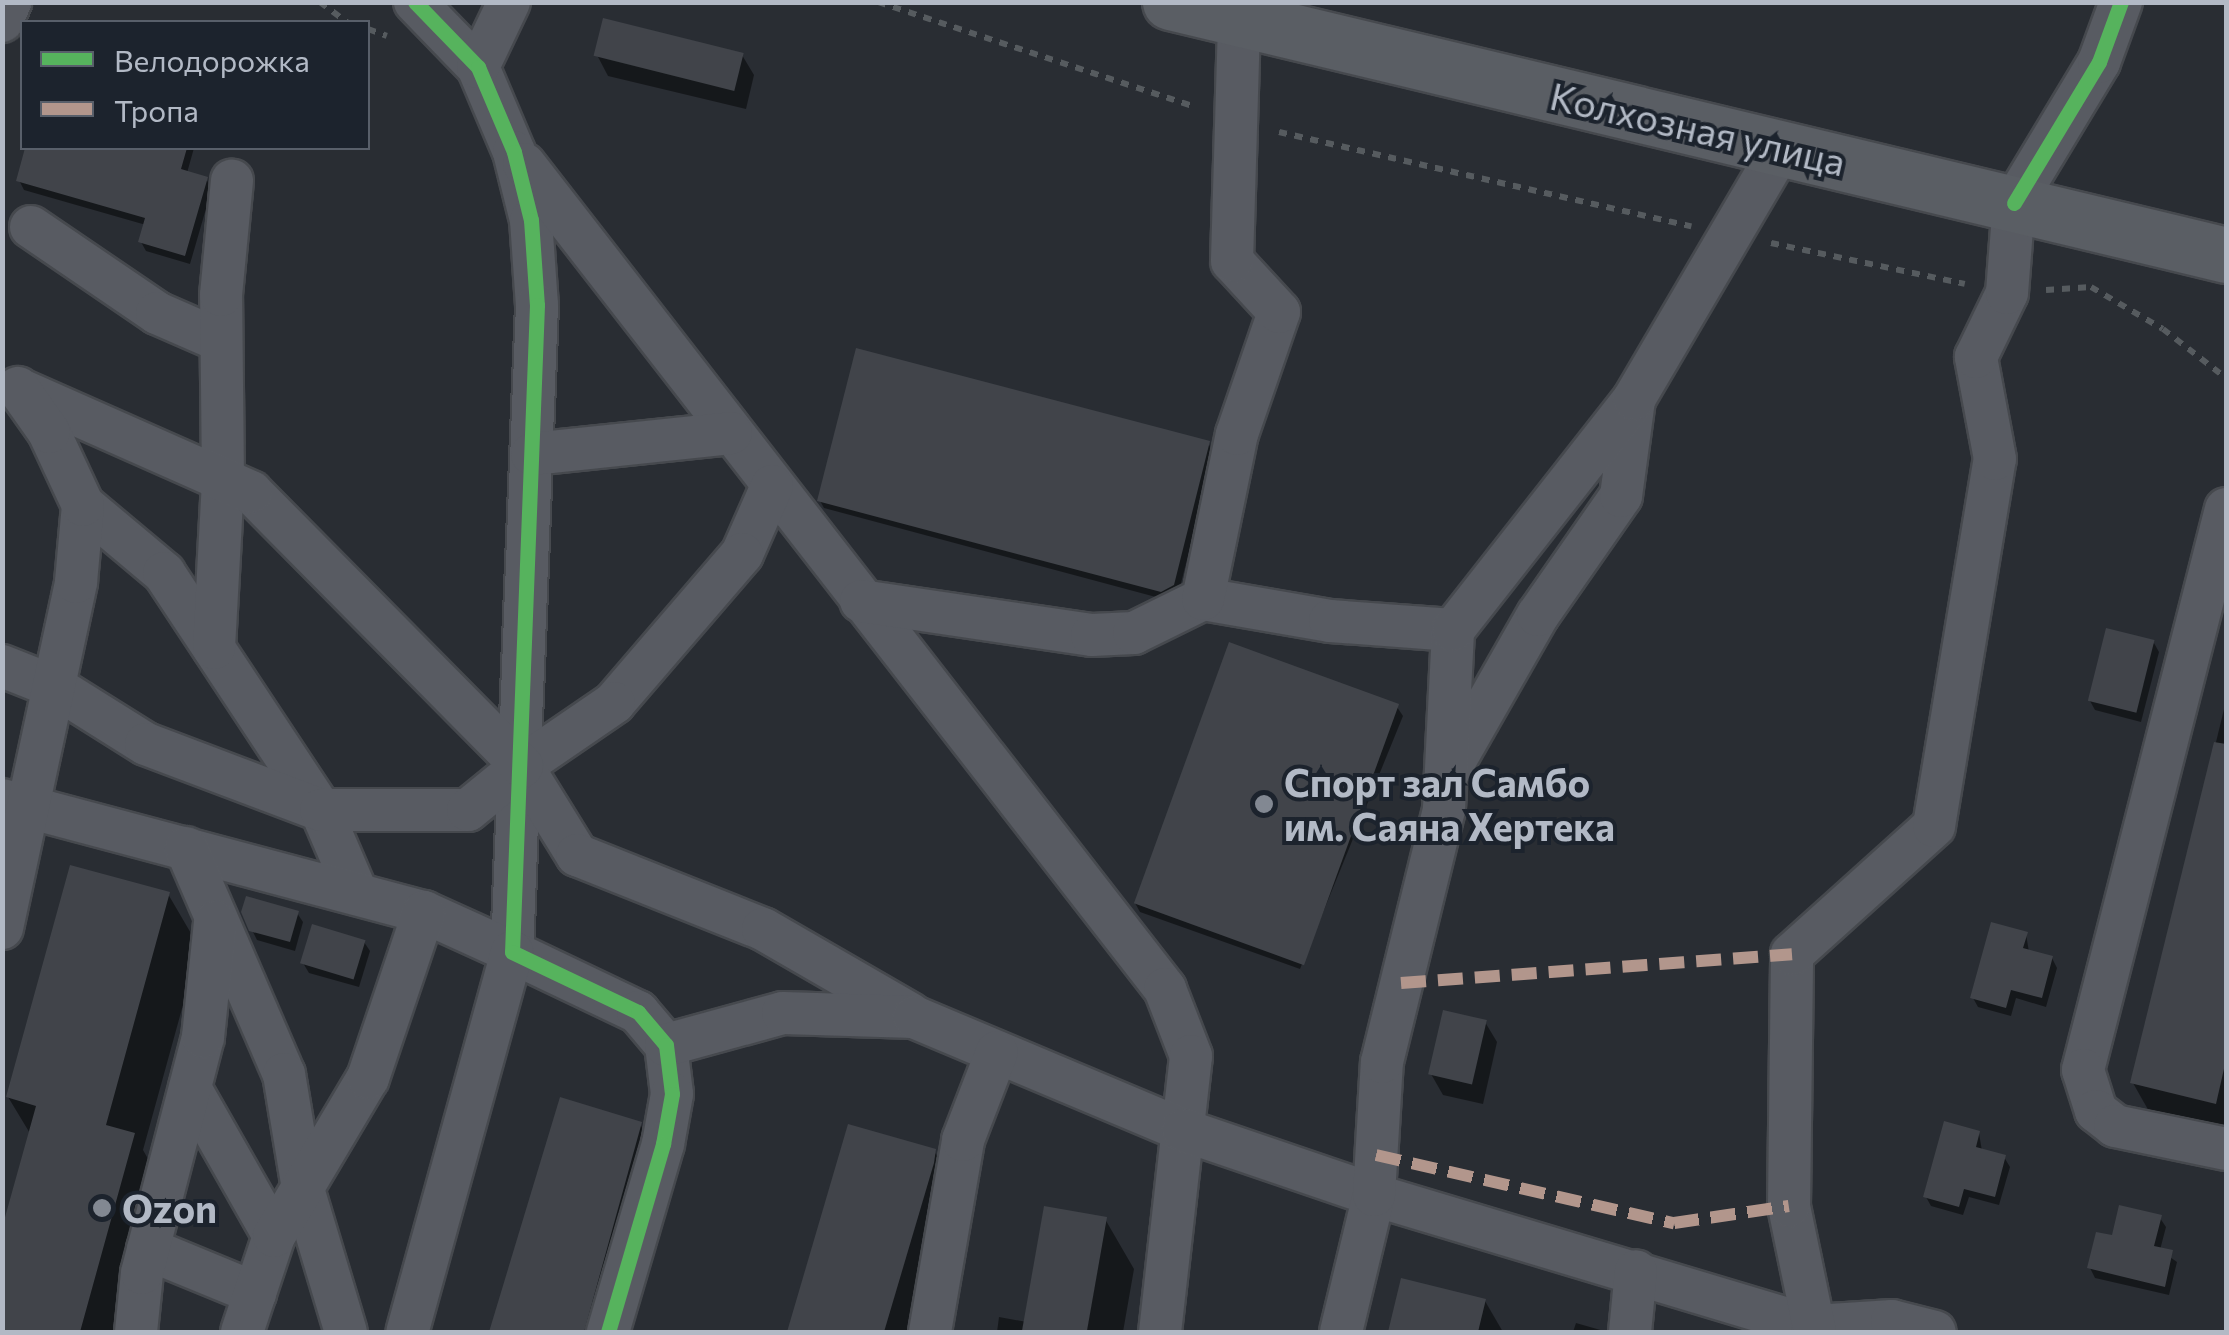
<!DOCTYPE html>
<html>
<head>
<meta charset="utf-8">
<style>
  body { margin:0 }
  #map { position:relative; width:2229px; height:1335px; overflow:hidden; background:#292d33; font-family:Commissioner,sans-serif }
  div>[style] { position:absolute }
  .shadow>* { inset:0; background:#0007 }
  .building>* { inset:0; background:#41444a; transform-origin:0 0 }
  .path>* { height:6px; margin-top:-3px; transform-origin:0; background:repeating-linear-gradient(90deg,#565b5f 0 8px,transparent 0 16px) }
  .roads { filter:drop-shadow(2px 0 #46494e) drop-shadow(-2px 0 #46494e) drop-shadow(0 2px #46494e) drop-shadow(0 -2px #46494e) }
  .minor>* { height:42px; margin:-21px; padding:0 21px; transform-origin:21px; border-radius:21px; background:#585b62 }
  .major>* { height:55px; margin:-27.5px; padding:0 27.5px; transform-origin:27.5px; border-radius:27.5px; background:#5a5e64 }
  .quiet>* { height:12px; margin-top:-6px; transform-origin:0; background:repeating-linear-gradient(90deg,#b2968c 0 25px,transparent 0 37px) }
  .cycleway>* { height:15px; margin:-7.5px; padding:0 7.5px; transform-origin:7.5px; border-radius:7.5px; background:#56b35d }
  .dots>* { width:28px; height:28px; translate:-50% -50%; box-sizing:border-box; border:5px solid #1c232d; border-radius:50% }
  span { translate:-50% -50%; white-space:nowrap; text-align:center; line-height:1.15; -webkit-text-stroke:8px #1c232d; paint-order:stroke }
  .street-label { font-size:38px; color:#b2b9c5 }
  .poi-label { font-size:38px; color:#b2b9c5; font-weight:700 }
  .left { translate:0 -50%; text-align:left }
  .frame { position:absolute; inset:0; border:5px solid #b2b9c5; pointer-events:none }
  .legend { position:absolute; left:20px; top:20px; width:350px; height:130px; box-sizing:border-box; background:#1c232d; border:2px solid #585f6a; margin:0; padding:12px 18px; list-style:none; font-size:30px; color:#b2b9c5 }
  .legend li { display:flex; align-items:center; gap:20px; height:50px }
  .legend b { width:50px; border:2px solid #585f6a }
</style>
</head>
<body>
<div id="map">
  <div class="shadow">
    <i style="clip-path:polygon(597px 55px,742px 55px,754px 75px,746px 109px,608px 76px)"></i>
    <i style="clip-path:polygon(28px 148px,194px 148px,187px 173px,206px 179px,212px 188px,190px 264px,146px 251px,141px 242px,146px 225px,24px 190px,19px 180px)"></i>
    <i style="clip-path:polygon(1208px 443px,1214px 453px,1178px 595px,1167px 600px,824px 508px,819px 499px)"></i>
    <i style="clip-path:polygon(2154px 643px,2159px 652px,2141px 722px,2095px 710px,2090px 701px)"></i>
    <i style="clip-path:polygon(2226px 701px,2226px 1139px,2155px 1122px,2133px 1083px)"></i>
    <i style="clip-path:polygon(1397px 707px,1403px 716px,1300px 969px,1140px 912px,1135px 903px)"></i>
    <i style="clip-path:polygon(168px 894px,199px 947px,143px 1150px,164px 1187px,124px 1332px,2px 1332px,2px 1237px,31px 1135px,8px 1097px)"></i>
    <i style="clip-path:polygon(297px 913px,303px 922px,295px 951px,257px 940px,252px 930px)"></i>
    <i style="clip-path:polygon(2026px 934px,2029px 952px,2052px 958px,2057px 968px,2046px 1007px,2016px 998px,2011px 1016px,1978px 1007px,1973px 998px)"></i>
    <i style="clip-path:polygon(364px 942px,370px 951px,359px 987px,309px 973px,303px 963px)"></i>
    <i style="clip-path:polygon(1485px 1022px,1497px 1042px,1483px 1104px,1443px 1095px,1431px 1074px)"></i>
    <i style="clip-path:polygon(562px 1100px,640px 1124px,670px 1176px,625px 1332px,491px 1332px)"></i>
    <i style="clip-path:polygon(850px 1127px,934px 1151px,957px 1190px,916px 1332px,790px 1332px)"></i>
    <i style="clip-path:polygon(1979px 1133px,1982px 1151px,2004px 1157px,2010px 1167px,1999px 1205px,1969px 1197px,1963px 1215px,1931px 1206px,1926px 1197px)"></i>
    <i style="clip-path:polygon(2160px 1218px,2166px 1227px,2160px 1250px,2177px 1262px,2169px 1295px,2095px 1278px,2090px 1268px,2114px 1238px)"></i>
    <i style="clip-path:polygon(1105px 1219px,1134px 1269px,1123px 1332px,997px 1332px,999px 1317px,1027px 1322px)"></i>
    <i style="clip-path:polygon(1403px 1281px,1485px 1301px,1503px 1332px,1390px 1332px)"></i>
    <i style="clip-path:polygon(1576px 1323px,1604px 1331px,1604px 1332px,1573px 1332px)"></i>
  </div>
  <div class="building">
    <i style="left:603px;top:18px;width:145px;height:39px;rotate:14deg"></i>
    <i style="clip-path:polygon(25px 148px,187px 148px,181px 169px,208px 177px,185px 256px,138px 242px,145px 218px,16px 181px)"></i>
    <i style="clip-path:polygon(856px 348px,1210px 441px,1174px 585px,1161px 592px,817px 501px)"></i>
    <i style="left:2106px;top:628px;width:50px;height:75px;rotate:14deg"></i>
    <i style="left:1229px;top:642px;width:181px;height:278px;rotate:20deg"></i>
    <i style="clip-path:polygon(2214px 742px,2226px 744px,2226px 1060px,2216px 1104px,2130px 1083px)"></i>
    <i style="clip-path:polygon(70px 865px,170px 892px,106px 1125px,135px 1133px,80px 1332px,2px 1332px,2px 1228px,36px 1106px,6px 1097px)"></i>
    <i style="clip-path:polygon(246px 896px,299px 911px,290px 942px,249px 931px,241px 912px)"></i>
    <i style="clip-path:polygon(1991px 922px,2028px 932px,2023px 948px,2053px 956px,2042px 998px,2011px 990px,2006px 1008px,1970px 998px)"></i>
    <i style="left:312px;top:924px;width:56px;height:41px;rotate:17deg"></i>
    <i style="left:1443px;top:1010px;width:45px;height:66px;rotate:13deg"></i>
    <i style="clip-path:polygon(560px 1097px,642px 1122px,584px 1332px,489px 1332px)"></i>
    <i style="clip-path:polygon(1944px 1121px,1980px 1131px,1976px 1147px,2006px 1155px,1995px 1197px,1964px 1189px,1959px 1207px,1923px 1197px)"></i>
    <i style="clip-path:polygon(848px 1124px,936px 1149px,934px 1163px,884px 1332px,787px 1332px)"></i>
    <i style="clip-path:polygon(2119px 1205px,2162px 1215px,2154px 1246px,2173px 1250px,2165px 1287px,2087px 1268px,2096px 1232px,2112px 1235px)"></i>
    <i style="left:1044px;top:1206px;width:64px;height:128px;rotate:10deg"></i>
    <i style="clip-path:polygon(1401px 1278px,1486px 1299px,1478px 1332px,1388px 1332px)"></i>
  </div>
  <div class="path">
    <i style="left:320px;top:2px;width:34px;rotate:37deg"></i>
    <i style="left:878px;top:2px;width:334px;rotate:18.3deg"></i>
    <i style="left:368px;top:29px;width:20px;rotate:20deg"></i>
    <i style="left:1279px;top:132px;width:423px;rotate:12.9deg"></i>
    <i style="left:1771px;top:243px;width:198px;rotate:11.9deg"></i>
    <i style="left:2046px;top:290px;width:45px;rotate:-3.8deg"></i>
    <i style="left:2091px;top:287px;width:83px;rotate:30.3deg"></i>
    <i style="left:2163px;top:329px;width:80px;rotate:37.9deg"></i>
  </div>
  <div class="roads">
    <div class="minor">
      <i style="left:415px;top:2px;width:91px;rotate:45.9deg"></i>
      <i style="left:478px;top:67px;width:92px;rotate:67deg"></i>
      <i style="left:514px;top:152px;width:70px;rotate:76deg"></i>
      <i style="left:531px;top:220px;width:85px;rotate:86deg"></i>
      <i style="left:537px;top:305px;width:647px;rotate:92.21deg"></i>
      <i style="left:512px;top:952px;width:140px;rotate:25.5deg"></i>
      <i style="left:638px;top:1012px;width:43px;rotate:49.7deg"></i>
      <i style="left:666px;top:1045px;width:49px;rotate:83deg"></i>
      <i style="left:672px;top:1094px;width:51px;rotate:100.2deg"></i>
      <i style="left:663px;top:1144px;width:196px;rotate:106.3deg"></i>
      <i style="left:2px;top:21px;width:21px;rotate:-67deg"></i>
      <i style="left:478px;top:67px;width:72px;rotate:-64.5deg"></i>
      <i style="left:524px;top:164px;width:1045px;rotate:52.15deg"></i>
      <i style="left:1165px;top:989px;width:72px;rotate:68.8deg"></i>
      <i style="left:1191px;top:1056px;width:278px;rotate:96.4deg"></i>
      <i style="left:31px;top:227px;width:153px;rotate:34.3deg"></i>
      <i style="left:157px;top:313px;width:70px;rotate:23.6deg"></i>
      <i style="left:532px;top:454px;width:200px;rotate:-6deg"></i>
      <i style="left:772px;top:486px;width:74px;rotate:113.8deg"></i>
      <i style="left:742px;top:554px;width:196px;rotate:130.7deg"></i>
      <i style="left:614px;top:703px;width:112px;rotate:145.6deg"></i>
      <i style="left:522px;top:766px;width:105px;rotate:58.3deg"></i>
      <i style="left:577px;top:855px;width:200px;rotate:21.7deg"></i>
      <i style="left:763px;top:929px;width:170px;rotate:30deg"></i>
      <i style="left:83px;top:505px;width:106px;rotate:40deg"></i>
      <i style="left:164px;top:573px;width:284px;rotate:56.5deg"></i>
      <i style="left:321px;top:810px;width:91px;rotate:66.8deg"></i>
      <i style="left:2226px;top:509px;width:579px;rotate:104.3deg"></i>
      <i style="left:2083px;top:1070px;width:43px;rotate:72.4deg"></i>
      <i style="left:2096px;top:1111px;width:24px;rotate:38deg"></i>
      <i style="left:2115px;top:1126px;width:113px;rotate:11.7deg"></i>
      <i style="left:1203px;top:599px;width:129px;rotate:9.8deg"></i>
      <i style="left:1330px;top:621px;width:123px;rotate:4.2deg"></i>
      <i style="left:861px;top:601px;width:233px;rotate:8.4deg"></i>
      <i style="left:1092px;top:635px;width:42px;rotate:-2.7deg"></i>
      <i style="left:1134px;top:633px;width:77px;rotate:-26.2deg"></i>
      <i style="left:1203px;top:599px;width:168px;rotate:-78.4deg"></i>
      <i style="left:1237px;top:434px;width:129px;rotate:-71deg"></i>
      <i style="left:1279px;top:312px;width:69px;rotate:-132.7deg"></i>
      <i style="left:1232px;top:261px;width:242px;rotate:-88.3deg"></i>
      <i style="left:214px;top:648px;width:168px;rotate:-86.9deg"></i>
      <i style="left:223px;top:480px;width:185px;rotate:-90.6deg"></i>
      <i style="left:221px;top:295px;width:115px;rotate:-84.5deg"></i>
      <i style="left:2px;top:666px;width:57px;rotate:21.6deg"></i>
      <i style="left:55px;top:687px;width:107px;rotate:32.1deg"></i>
      <i style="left:146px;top:744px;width:187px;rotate:20.7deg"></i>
      <i style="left:321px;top:810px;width:147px"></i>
      <i style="left:468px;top:810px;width:70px;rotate:-39.2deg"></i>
      <i style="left:522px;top:766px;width:385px;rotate:-134.7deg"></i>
      <i style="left:251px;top:492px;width:254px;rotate:-156.1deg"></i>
      <i style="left:1450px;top:769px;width:177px;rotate:-60.3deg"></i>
      <i style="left:1538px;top:615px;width:145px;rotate:-55.1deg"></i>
      <i style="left:1621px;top:496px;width:97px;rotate:-82.3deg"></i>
      <i style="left:2px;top:800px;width:437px;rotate:14.9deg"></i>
      <i style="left:424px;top:912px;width:97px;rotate:24.4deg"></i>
      <i style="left:512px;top:952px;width:394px;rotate:105.4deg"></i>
      <i style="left:186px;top:848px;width:246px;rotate:66.6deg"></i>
      <i style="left:284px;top:1074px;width:117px;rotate:80.6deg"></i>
      <i style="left:303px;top:1189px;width:149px;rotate:73.3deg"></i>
      <i style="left:2px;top:928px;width:354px;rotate:-77.9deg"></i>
      <i style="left:76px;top:582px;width:77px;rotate:-84.8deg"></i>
      <i style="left:83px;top:505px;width:81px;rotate:-115deg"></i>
      <i style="left:49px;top:432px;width:54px;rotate:-125.2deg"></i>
      <i style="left:666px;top:1045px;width:121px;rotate:-15.3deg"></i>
      <i style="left:783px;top:1013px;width:131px;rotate:1.7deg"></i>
      <i style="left:914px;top:1017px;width:292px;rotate:22.8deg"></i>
      <i style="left:1183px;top:1130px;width:202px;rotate:18.8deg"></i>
      <i style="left:1374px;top:1195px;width:457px;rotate:16.7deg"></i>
      <i style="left:1812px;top:1326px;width:80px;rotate:-3.6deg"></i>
      <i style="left:1892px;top:1321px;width:44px;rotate:14.3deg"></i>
      <i style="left:190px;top:1088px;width:170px;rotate:60.4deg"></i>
      <i style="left:148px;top:1249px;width:116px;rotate:22.4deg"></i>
      <i style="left:136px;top:1332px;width:59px;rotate:-84.2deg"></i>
      <i style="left:142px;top:1273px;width:244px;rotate:-75.5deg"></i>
      <i style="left:203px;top:1037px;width:116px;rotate:-84deg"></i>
      <i style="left:242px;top:1332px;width:101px;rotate:-71.6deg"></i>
      <i style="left:274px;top:1236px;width:184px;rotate:-59.3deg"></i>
      <i style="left:368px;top:1078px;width:175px;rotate:-71.4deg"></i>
      <i style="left:930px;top:1332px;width:195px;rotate:-80.2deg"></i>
      <i style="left:963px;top:1140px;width:94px;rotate:-68.9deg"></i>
      <i style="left:1341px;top:1332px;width:141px;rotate:-76.5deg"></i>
      <i style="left:1374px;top:1195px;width:133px;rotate:-86.6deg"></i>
      <i style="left:1382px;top:1062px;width:260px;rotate:-76.2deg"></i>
      <i style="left:1444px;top:809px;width:179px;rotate:-87.1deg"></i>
      <i style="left:1453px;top:630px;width:293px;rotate:-51.9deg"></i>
      <i style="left:1634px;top:399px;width:291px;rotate:-59.6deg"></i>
      <i style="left:1630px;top:1332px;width:61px;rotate:-84.4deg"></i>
      <i style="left:1815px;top:1332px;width:129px;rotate:-101.7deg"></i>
      <i style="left:1789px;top:1206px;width:252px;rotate:-89.3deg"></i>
      <i style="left:1792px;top:954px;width:191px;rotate:-42deg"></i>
      <i style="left:1934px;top:826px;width:372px;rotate:-80.6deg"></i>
      <i style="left:1995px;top:459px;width:104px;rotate:-100.6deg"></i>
      <i style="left:1976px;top:357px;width:71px;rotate:-64.2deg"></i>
      <i style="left:2007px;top:293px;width:90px;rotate:-85.6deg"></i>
      <i style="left:2014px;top:203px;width:165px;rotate:-58.9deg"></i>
      <i style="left:2099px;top:62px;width:64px;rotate:-69.9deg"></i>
    </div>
    <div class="major">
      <i style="left:1170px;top:2px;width:1086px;rotate:13.47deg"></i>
    </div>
  </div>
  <div class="quiet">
    <i style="left:1401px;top:983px;width:392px;rotate:-4.2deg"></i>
    <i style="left:1376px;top:1155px;width:306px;rotate:12.9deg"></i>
    <i style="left:1674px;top:1223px;width:116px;rotate:-8.4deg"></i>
  </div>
  <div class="cycleway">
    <i style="left:415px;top:2px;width:91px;rotate:45.9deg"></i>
    <i style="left:478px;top:67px;width:92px;rotate:67deg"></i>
    <i style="left:514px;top:152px;width:70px;rotate:76deg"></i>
    <i style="left:531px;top:220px;width:85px;rotate:86deg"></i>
    <i style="left:537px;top:305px;width:647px;rotate:92.21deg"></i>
    <i style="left:512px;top:952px;width:140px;rotate:25.5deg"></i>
    <i style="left:638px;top:1012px;width:43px;rotate:49.7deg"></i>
    <i style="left:666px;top:1045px;width:49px;rotate:83deg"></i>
    <i style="left:672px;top:1094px;width:51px;rotate:100.2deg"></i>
    <i style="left:663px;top:1144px;width:196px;rotate:106.3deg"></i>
    <i style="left:2014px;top:203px;width:165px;rotate:-58.9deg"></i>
    <i style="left:2099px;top:62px;width:64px;rotate:-69.9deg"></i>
  </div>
  <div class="dots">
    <i style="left:1264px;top:804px;background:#828892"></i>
    <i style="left:102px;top:1208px;background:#828892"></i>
  </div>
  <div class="street-label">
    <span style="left:1698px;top:128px;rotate:13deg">Колхозная улица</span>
  </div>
  <div class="poi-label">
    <span class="left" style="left:1284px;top:804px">Спорт зал Самбо<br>им. Саяна Хертека</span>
    <span class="left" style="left:122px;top:1208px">Ozon</span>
  </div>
  <div class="frame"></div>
  <ul class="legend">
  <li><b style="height:12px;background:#56b35d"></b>Велодорожка</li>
  <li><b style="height:12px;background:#b2968c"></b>Тропа</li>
  </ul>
</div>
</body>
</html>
